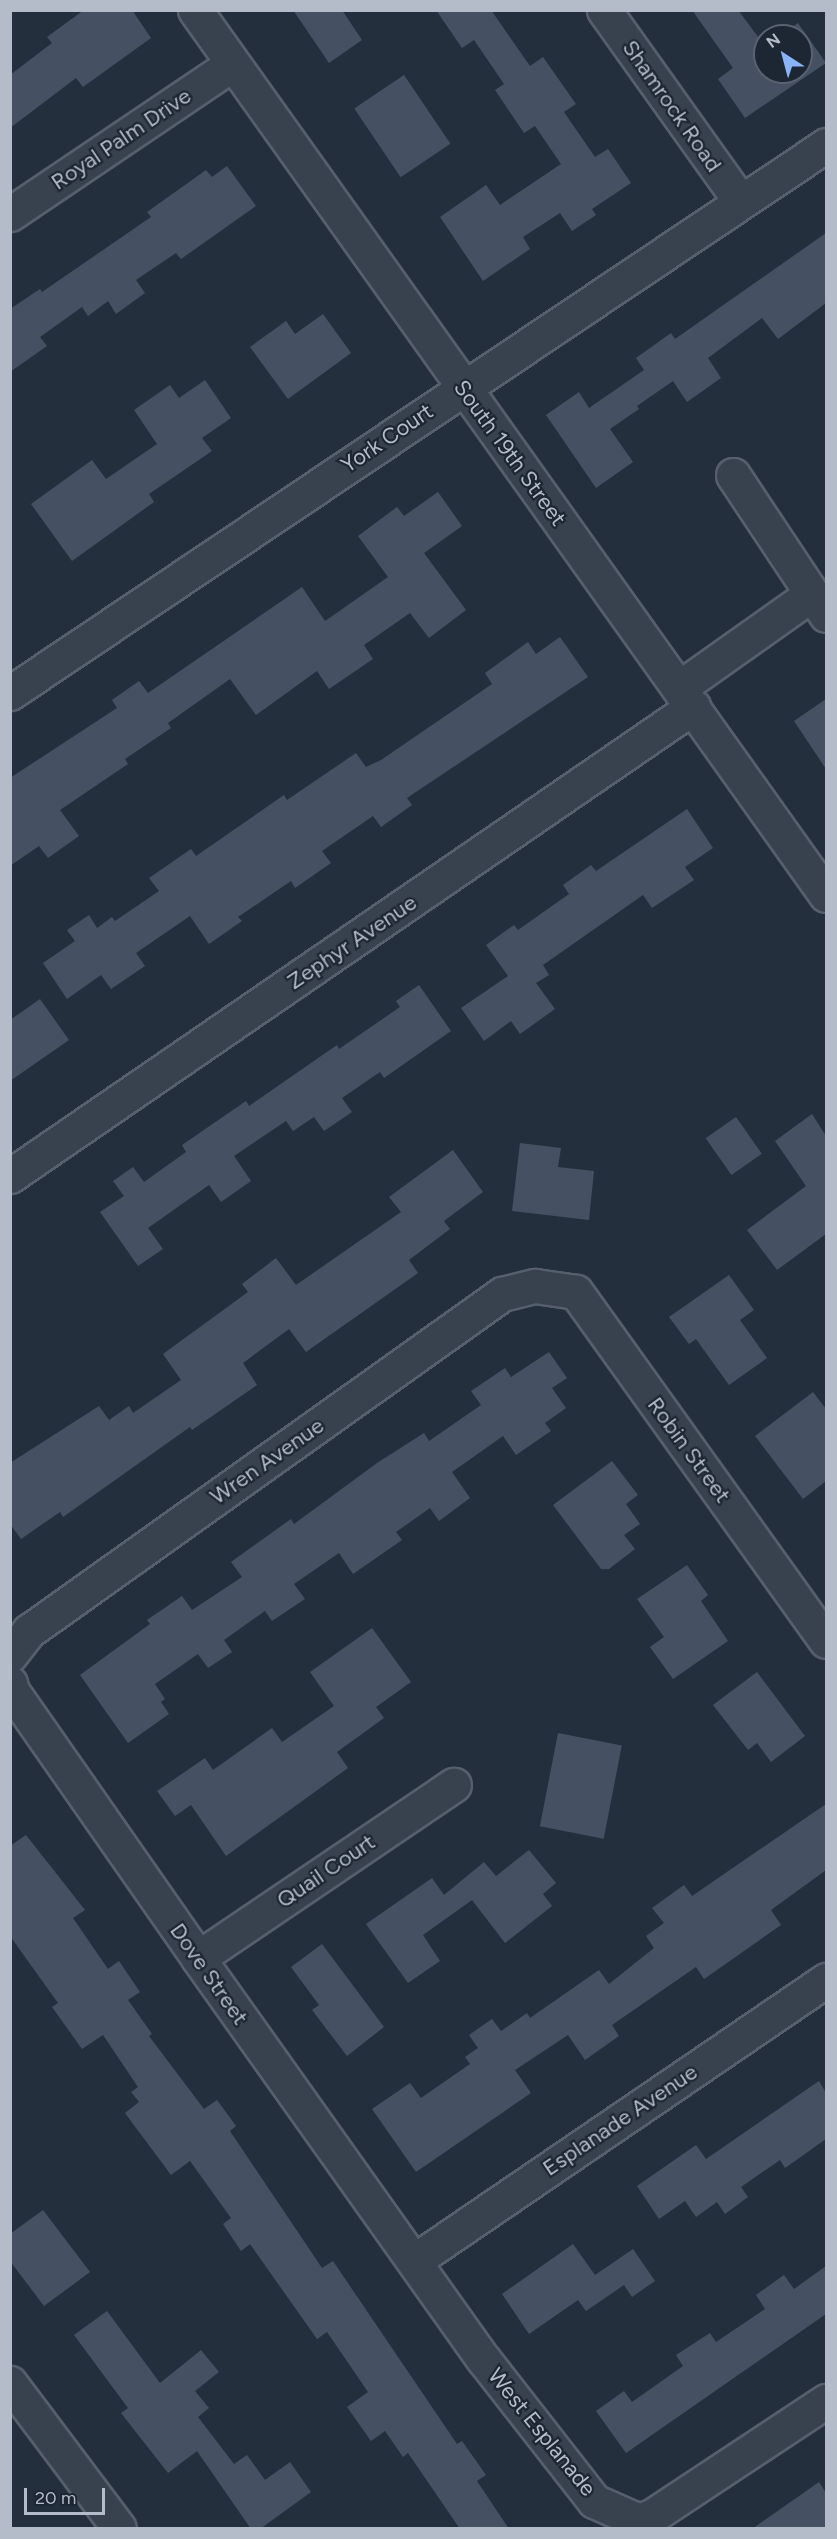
<!DOCTYPE html>
<html>
<head>
<meta charset="utf-8">
<style>
  body { margin:0 }
  #map { position:relative; width:837px; height:2539px; overflow:hidden; background:#242f3e; font-family:Figtree,sans-serif }
  div>[style] { position:absolute }
  .building>* { inset:0; background:#455162; transform-origin:0 0 }
  .roads { filter:drop-shadow(2px 0 #565f6c) drop-shadow(-2px 0 #565f6c) drop-shadow(0 2px #565f6c) drop-shadow(0 -2px #565f6c) }
  .minor>* { height:33px; margin:-16.5px; padding:0 16.5px; transform-origin:16.5px; border-radius:16.5px; background:#38414e }
  span { translate:-50% -50%; white-space:nowrap; text-align:center; line-height:1.15; -webkit-text-stroke:4.5px #1d2633; paint-order:stroke }
  .street-label { font-size:22px; color:#b4bcc9 }
  .frame { position:absolute; inset:0; border:12px solid #b4bcc9; pointer-events:none }
  .north { position:absolute; left:753px; top:24px; width:60px; height:60px; box-sizing:border-box; background:#1d2633; border:2px solid #59626f; border-radius:50%; rotate:324deg; font-size:16px; font-weight:700; line-height:24px; text-align:center; color:#b4bcc9 }
  .north::after { content:''; display:block; margin:auto; width:21px; height:27px; background:#8ab4f8; clip-path:polygon(50% 0,100% 100%,50% 72%,0 100%) }
  .scale { position:absolute; left:24px; top:2488px; width:81px; height:27px; box-sizing:border-box; border:3px solid #b4bcc9; border-top:0; padding-left:8px; font-size:18px; line-height:21px; white-space:nowrap; color:#b4bcc9; -webkit-text-stroke:4px #1d2633; paint-order:stroke }
</style>
</head>
<body>
<div id="map">
  <div class="building">
    <i style="clip-path:polygon(84px 10px,132px 10px,151px 38px,83px 87px,76px 78px,10px 128px,10px 75px,52px 43px,47px 37px)"></i>
    <i style="clip-path:polygon(293px 10px,342px 10px,362px 40px,329px 63px)"></i>
    <i style="clip-path:polygon(436px 10px,491px 10px,530px 66px,543px 57px,576px 104px,564px 112px,595px 157px,608px 149px,631px 183px,592px 209px,596px 215px,572px 231px,560px 213px,523px 237px,530px 249px,483px 281px,440px 217px,486px 185px,500px 205px,561px 164px,535px 126px,524px 133px,495px 90px,504px 84px,474px 40px,462px 48px)"></i>
    <i style="clip-path:polygon(692px 10px,738px 10px,765px 46px,765px 72px,801px 72px,801px 36px,780px 36px,798px 23px,826px 63px,745px 118px,718px 79px,733px 68px)"></i>
    <i style="left:404px;top:75px;width:83px;height:60px;rotate:56deg"></i>
    <i style="clip-path:polygon(227px 166px,256px 206px,181px 259px,176px 253px,136px 280px,145px 293px,116px 314px,108px 301px,88px 316px,82px 307px,40px 337px,47px 346px,10px 372px,10px 309px,40px 289px,42px 292px,151px 217px,147px 212px,206px 170px,212px 177px)"></i>
    <i style="clip-path:polygon(826px 233px,826px 303px,778px 339px,762px 318px,708px 358px,721px 378px,687px 402px,673px 381px,637px 406px,639px 409px,610px 429px,633px 462px,596px 488px,546px 415px,579px 392px,589px 408px,644px 370px,636px 358px,671px 333px,675px 339px)"></i>
    <i style="clip-path:polygon(323px 314px,351px 353px,288px 399px,250px 347px,286px 321px,295px 334px)"></i>
    <i style="clip-path:polygon(205px 380px,231px 418px,202px 438px,212px 451px,149px 494px,154px 502px,72px 561px,31px 504px,92px 460px,106px 479px,157px 444px,134px 410px,170px 385px,179px 398px)"></i>
    <i style="clip-path:polygon(438px 492px,462px 526px,424px 553px,466px 610px,429px 638px,410px 613px,364px 645px,373px 659px,329px 689px,317px 671px,256px 715px,230px 679px,168px 723px,171px 728px,125px 759px,128px 764px,60px 810px,79px 836px,48px 858px,39px 846px,10px 866px,10px 778px,117px 708px,112px 700px,139px 681px,148px 693px,302px 587px,325px 621px,388px 577px,358px 536px,397px 507px,404px 516px)"></i>
    <i style="clip-path:polygon(560px 637px,588px 677px,407px 798px,412px 805px,381px 827px,373px 816px,322px 851px,331px 863px,295px 888px,291px 881px,238px 917px,242px 921px,209px 944px,190px 916px,136px 953px,145px 966px,111px 989px,101px 975px,67px 999px,43px 963px,75px 941px,67px 930px,89px 915px,97px 928px,112px 917px,115px 921px,159px 891px,149px 878px,191px 849px,196px 856px,284px 795px,287px 800px,356px 753px,366px 767px,381px 760px,492px 684px,485px 673px,528px 642px,536px 654px)"></i>
    <i style="clip-path:polygon(826px 699px,826px 769px,794px 721px)"></i>
    <i style="clip-path:polygon(687px 809px,713px 848px,685px 867px,694px 880px,652px 908px,643px 895px,543px 965px,549px 975px,536px 983px,555px 1009px,520px 1034px,511px 1021px,484px 1041px,461px 1008px,508px 976px,486px 945px,514px 925px,518px 930px,569px 894px,563px 885px,591px 865px,596px 871px)"></i>
    <i style="clip-path:polygon(419px 985px,451px 1031px,384px 1078px,380px 1072px,342px 1098px,352px 1112px,324px 1131px,314px 1117px,293px 1131px,286px 1121px,234px 1156px,251px 1181px,221px 1202px,209px 1185px,148px 1228px,163px 1249px,138px 1266px,100px 1212px,124px 1196px,113px 1181px,133px 1167px,144px 1182px,186px 1152px,182px 1145px,246px 1101px,249px 1106px,337px 1045px,339px 1049px,400px 1007px,396px 1001px)"></i>
    <i style="clip-path:polygon(40px 999px,69px 1040px,10px 1081px,10px 1020px)"></i>
    <i style="clip-path:polygon(812px 1114px,826px 1136px,826px 1234px,777px 1270px,747px 1230px,806px 1186px,775px 1141px)"></i>
    <i style="left:736px;top:1117px;width:45px;height:37px;rotate:55deg"></i>
    <i style="clip-path:polygon(520px 1143px,561px 1148px,558px 1167px,594px 1171px,589px 1220px,512px 1211px)"></i>
    <i style="clip-path:polygon(453px 1150px,483px 1192px,444px 1221px,450px 1229px,409px 1260px,418px 1273px,306px 1352px,289px 1329px,243px 1363px,257px 1385px,192px 1430px,190px 1427px,63px 1517px,60px 1512px,21px 1539px,10px 1524px,10px 1463px,99px 1406px,109px 1420px,129px 1406px,133px 1413px,181px 1380px,163px 1354px,248px 1292px,242px 1284px,276px 1258px,296px 1285px,401px 1212px,389px 1197px)"></i>
    <i style="clip-path:polygon(729px 1275px,754px 1310px,740px 1320px,767px 1358px,729px 1385px,696px 1339px,689px 1344px,669px 1317px)"></i>
    <i style="clip-path:polygon(549px 1352px,567px 1378px,552px 1388px,566px 1408px,545px 1423px,551px 1431px,516px 1455px,503px 1436px,452px 1472px,470px 1498px,439px 1521px,430px 1508px,396px 1532px,402px 1540px,353px 1574px,339px 1553px,294px 1584px,305px 1599px,272px 1621px,265px 1611px,224px 1640px,232px 1652px,208px 1668px,198px 1654px,155px 1684px,165px 1699px,161px 1702px,169px 1714px,128px 1743px,80px 1675px,150px 1624px,147px 1620px,182px 1596px,192px 1610px,242px 1577px,231px 1562px,291px 1519px,294px 1524px,377px 1463px,424px 1433px,429px 1441px,481px 1405px,471px 1391px,505px 1368px,511px 1377px)"></i>
    <i style="clip-path:polygon(813px 1392px,826px 1409px,826px 1481px,803px 1499px,755px 1436px)"></i>
    <i style="clip-path:polygon(612px 1461px,638px 1495px,626px 1504px,640px 1524px,624px 1535px,635px 1549px,609px 1569px,601px 1569px,553px 1505px)"></i>
    <i style="clip-path:polygon(687px 1565px,708px 1595px,701px 1601px,728px 1641px,673px 1679px,650px 1647px,664px 1637px,637px 1599px)"></i>
    <i style="clip-path:polygon(372px 1628px,411px 1682px,376px 1707px,384px 1718px,337px 1752px,348px 1768px,226px 1856px,191px 1805px,175px 1816px,157px 1791px,205px 1758px,213px 1770px,272px 1728px,282px 1742px,334px 1706px,310px 1672px)"></i>
    <i style="clip-path:polygon(757px 1672px,805px 1736px,771px 1762px,757px 1743px,748px 1750px,713px 1705px)"></i>
    <i style="left:558px;top:1733px;width:65px;height:95px;rotate:11deg"></i>
    <i style="clip-path:polygon(826px 1804px,826px 1870px,771px 1910px,781px 1925px,704px 1979px,696px 1967px,612px 2025px,619px 2036px,585px 2060px,568px 2035px,515px 2070px,531px 2093px,416px 2172px,372px 2109px,410px 2083px,421px 2098px,470px 2064px,465px 2057px,478px 2048px,469px 2035px,492px 2019px,501px 2031px,527px 2013px,530px 2018px,599px 1970px,609px 1984px,654px 1948px,646px 1936px,664px 1923px,652px 1908px,684px 1885px,692px 1896px)"></i>
    <i style="clip-path:polygon(26px 1835px,85px 1910px,73px 1918px,108px 1969px,119px 1961px,140px 1992px,128px 2000px,152px 2034px,149px 2036px,204px 2109px,217px 2100px,236px 2126px,230px 2131px,322px 2268px,333px 2261px,457px 2444px,462px 2441px,486px 2475px,477px 2481px,509px 2529px,460px 2529px,408px 2453px,403px 2457px,385px 2431px,371px 2441px,347px 2407px,368px 2392px,327px 2332px,317px 2339px,250px 2244px,241px 2251px,223px 2224px,231px 2218px,190px 2161px,171px 2175px,125px 2113px,139px 2102px,131px 2092px,138px 2087px,103px 2035px,82px 2049px,52px 2007px,58px 2003px,10px 1936px,10px 1846px)"></i>
    <i style="clip-path:polygon(529px 1850px,556px 1883px,543px 1894px,552px 1906px,505px 1943px,472px 1900px,423px 1935px,440px 1961px,408px 1983px,366px 1924px,432px 1878px,444px 1895px,484px 1862px,496px 1876px)"></i>
    <i style="clip-path:polygon(322px 1944px,384px 2027px,347px 2056px,312px 2010px,319px 2005px,291px 1967px)"></i>
    <i style="clip-path:polygon(819px 2081px,826px 2093px,826px 2139px,785px 2168px,780px 2160px,741px 2187px,748px 2197px,725px 2214px,717px 2202px,696px 2217px,685px 2201px,659px 2219px,637px 2186px,696px 2145px,706px 2159px)"></i>
    <i style="clip-path:polygon(43px 2210px,90px 2272px,44px 2306px,10px 2261px,10px 2234px)"></i>
    <i style="clip-path:polygon(573px 2244px,595px 2275px,633px 2249px,655px 2281px,632px 2297px,624px 2285px,586px 2311px,578px 2300px,529px 2334px,502px 2294px)"></i>
    <i style="clip-path:polygon(826px 2266px,826px 2314px,626px 2453px,596px 2411px,624px 2391px,632px 2402px,683px 2366px,676px 2355px,710px 2333px,716px 2342px,765px 2309px,756px 2295px,784px 2275px,794px 2289px)"></i>
    <i style="clip-path:polygon(107px 2311px,160px 2383px,201px 2350px,219px 2372px,195px 2391px,209px 2408px,198px 2417px,234px 2464px,247px 2455px,265px 2480px,290px 2462px,311px 2492px,260px 2529px,251px 2529px,197px 2451px,168px 2473px,121px 2413px,128px 2408px,74px 2335px)"></i>
    <i style="clip-path:polygon(819px 2482px,826px 2493px,826px 2529px,752px 2529px)"></i>
  </div>
  <div class="roads">
    <div class="minor">
      <i style="left:195px;top:10px;width:1087px;rotate:54.51deg"></i>
      <i style="left:604px;top:10px;width:234px;rotate:54.5deg"></i>
      <i style="left:10px;top:214px;width:268px;rotate:-34deg"></i>
      <i style="left:733px;top:475px;width:168px;rotate:56.4deg"></i>
      <i style="left:679px;top:688px;width:163px;rotate:-35.3deg"></i>
      <i style="left:10px;top:693px;width:983px;rotate:-33.88deg"></i>
      <i style="left:10px;top:1176px;width:829px;rotate:-34.48deg"></i>
      <i style="left:10px;top:1655px;width:31px;rotate:-52deg"></i>
      <i style="left:29px;top:1631px;width:581px;rotate:-35.47deg"></i>
      <i style="left:502px;top:1294px;width:34px;rotate:-14deg"></i>
      <i style="left:535px;top:1286px;width:41px;rotate:8.3deg"></i>
      <i style="left:576px;top:1292px;width:429px;rotate:54.4deg"></i>
      <i style="left:10px;top:1683px;width:8px;rotate:76deg"></i>
      <i style="left:12px;top:1691px;width:325px;rotate:55.1deg"></i>
      <i style="left:198px;top:1958px;width:493px;rotate:54.6deg"></i>
      <i style="left:484px;top:2360px;width:179px;rotate:52deg"></i>
      <i style="left:594px;top:2501px;width:49px;rotate:24deg"></i>
      <i style="left:639px;top:2521px;width:14px;rotate:-21deg"></i>
      <i style="left:652px;top:2516px;width:209px;rotate:-33.5deg"></i>
      <i style="left:198px;top:1958px;width:309px;rotate:-34.1deg"></i>
      <i style="left:414px;top:2261px;width:499px;rotate:-34.3deg"></i>
      <i style="left:10px;top:2383px;width:181px;rotate:53.1deg"></i>
    </div>
  </div>
  <div class="street-label">
    <span style="left:672px;top:106px;rotate:55deg">Shamrock Road</span>
    <span style="left:121px;top:139px;rotate:-34deg">Royal Palm Drive</span>
    <span style="left:387px;top:438px;rotate:-34deg">York Court</span>
    <span style="left:510px;top:453px;rotate:54deg">South 19th Street</span>
    <span style="left:352px;top:942px;rotate:-34deg">Zephyr Avenue</span>
    <span style="left:689px;top:1450px;rotate:54deg">Robin Street</span>
    <span style="left:267px;top:1461px;rotate:-35deg">Wren Avenue</span>
    <span style="left:326px;top:1871px;rotate:-34deg">Quail Court</span>
    <span style="left:209px;top:1974px;rotate:55deg">Dove Street</span>
    <span style="left:620px;top:2120px;rotate:-34deg">Esplanade Avenue</span>
    <span style="left:542px;top:2432px;rotate:51deg">West Esplanade</span>
  </div>
  <div class="frame"></div>
  <div class="north">N</div>
  <div class="scale">20 m</div>
</div>
</body>
</html>
